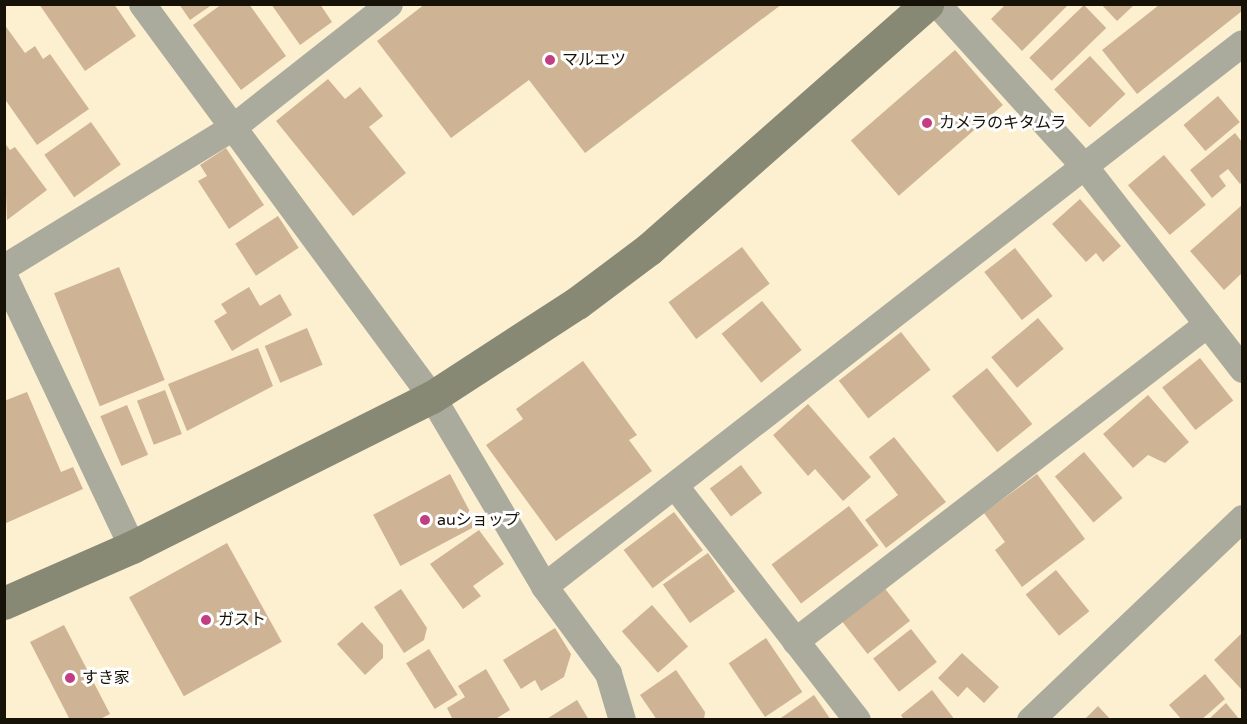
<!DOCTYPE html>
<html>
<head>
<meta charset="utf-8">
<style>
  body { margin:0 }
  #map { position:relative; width:1247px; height:724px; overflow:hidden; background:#fcf0d0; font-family:"Varela Round","Noto Sans JP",sans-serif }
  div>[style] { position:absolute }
  .building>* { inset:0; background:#ceb394; transform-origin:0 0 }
  .street>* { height:27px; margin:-13.5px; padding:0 13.5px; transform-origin:13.5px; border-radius:13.5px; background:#aaab9d }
  .secondary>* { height:33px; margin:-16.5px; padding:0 16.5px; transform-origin:16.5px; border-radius:16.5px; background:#888975 }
  .dots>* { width:16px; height:16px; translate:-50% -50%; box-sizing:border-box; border:3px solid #fefefe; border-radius:50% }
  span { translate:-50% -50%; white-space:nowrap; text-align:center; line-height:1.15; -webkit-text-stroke:6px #fefefe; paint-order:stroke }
  .poi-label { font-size:16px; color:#161207 }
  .left { translate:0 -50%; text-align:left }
  .frame { position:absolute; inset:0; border:6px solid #161207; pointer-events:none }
</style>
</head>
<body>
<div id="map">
  <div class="building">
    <i style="clip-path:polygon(39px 4px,114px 4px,136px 36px,85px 71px)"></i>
    <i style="clip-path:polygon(179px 4px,213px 4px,190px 20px)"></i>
    <i style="clip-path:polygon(222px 4px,249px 4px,286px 56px,241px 90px,193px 25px)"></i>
    <i style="clip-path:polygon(271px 4px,320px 4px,332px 22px,300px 45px)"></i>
    <i style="clip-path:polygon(425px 4px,782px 4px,585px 153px,529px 80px,451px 138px,377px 41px)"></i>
    <i style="clip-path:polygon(1006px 4px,1069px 4px,1022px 51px,991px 19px)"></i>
    <i style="clip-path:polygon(1101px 4px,1135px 4px,1117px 21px)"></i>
    <i style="left:1084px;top:5px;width:32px;height:76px;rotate:46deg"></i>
    <i style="clip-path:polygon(1159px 5px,1242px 5px,1242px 11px,1137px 94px,1102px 50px)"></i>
    <i style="clip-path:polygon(4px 24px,25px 53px,35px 46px,43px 59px,50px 54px,89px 109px,37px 145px,4px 98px)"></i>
    <i style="left:955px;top:50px;width:73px;height:138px;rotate:49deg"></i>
    <i style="left:1090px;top:56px;width:52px;height:49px;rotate:47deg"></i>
    <i style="clip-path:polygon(328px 79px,345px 99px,360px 87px,383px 116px,369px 127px,406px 173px,353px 216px,276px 121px)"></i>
    <i style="left:1218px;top:96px;width:34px;height:45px;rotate:50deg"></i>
    <i style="left:91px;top:122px;width:52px;height:57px;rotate:55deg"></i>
    <i style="clip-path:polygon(1235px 133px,1242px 142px,1242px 182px,1240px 184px,1228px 169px,1219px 176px,1226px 186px,1212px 198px,1190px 170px)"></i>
    <i style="clip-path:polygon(4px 142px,10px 150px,15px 147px,47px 190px,7px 220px)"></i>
    <i style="clip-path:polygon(226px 148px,264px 205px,229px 229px,198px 181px,207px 176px,200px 165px)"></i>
    <i style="left:1164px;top:155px;width:65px;height:47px;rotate:50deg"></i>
    <i style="clip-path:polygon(1080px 199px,1121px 246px,1103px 262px,1096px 253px,1086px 262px,1052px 224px)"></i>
    <i style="clip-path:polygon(1242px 205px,1242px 273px,1224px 290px,1190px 251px)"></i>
    <i style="left:278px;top:216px;width:38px;height:51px;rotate:57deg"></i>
    <i style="left:742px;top:247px;width:46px;height:92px;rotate:53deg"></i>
    <i style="left:1015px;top:248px;width:61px;height:39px;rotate:52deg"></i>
    <i style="left:119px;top:267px;width:122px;height:70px;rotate:68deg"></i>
    <i style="clip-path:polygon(249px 287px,260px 306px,280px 294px,292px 315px,232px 351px,214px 321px,227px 313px,221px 304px)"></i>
    <i style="left:762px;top:301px;width:63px;height:52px;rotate:51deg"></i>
    <i style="left:1038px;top:318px;width:40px;height:61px;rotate:50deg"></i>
    <i style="left:307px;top:328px;width:40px;height:46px;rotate:67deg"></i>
    <i style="left:901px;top:332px;width:48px;height:79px;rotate:52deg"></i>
    <i style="clip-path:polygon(258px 348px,273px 386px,187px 431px,168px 384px)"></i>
    <i style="left:1200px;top:358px;width:54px;height:48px;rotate:52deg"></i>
    <i style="clip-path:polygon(583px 361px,637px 435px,629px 440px,652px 471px,556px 541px,486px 445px,523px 419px,516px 409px)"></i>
    <i style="left:987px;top:368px;width:72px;height:45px;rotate:51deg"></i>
    <i style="left:165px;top:390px;width:47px;height:30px;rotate:69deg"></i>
    <i style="clip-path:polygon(27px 392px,61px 472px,73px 467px,83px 489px,4px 524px,4px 401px)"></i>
    <i style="clip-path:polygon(1148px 395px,1189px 442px,1165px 463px,1148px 455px,1133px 468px,1103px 434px)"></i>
    <i style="clip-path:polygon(808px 404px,871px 477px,843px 501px,815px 469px,808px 476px,773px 435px)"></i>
    <i style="left:127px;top:405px;width:54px;height:29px;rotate:67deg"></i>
    <i style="clip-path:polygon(894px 437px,946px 502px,886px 548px,865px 520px,898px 495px,869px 457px)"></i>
    <i style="left:1084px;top:452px;width:60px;height:38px;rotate:50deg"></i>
    <i style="left:741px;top:465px;width:35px;height:39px;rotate:53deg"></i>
    <i style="left:450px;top:474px;width:58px;height:87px;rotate:62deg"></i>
    <i style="clip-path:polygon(1037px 474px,1085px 539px,1022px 587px,995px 550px,1005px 542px,984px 513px)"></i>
    <i style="left:849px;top:506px;width:49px;height:97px;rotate:53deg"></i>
    <i style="left:674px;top:512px;width:48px;height:63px;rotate:53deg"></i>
    <i style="clip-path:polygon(479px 530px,504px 564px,473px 586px,481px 596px,463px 609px,430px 564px)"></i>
    <i style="left:227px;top:543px;width:113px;height:112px;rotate:61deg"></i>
    <i style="left:708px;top:553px;width:47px;height:55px;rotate:55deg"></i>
    <i style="left:1056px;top:570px;width:53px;height:39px;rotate:51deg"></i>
    <i style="left:883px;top:586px;width:44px;height:54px;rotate:52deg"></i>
    <i style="clip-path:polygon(401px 589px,427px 628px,424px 640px,404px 653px,374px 607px)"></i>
    <i style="left:652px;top:605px;width:55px;height:40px;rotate:49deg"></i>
    <i style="clip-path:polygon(362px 622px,383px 645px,383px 658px,365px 675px,337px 644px)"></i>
    <i style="clip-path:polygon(64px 625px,110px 714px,98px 720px,70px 720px,30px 642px)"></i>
    <i style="clip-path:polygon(555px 628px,571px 654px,564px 677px,541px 691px,535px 680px,521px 689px,503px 660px)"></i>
    <i style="left:911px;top:629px;width:42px;height:48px;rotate:52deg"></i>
    <i style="clip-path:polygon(1242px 633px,1242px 690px,1214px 660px)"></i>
    <i style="left:766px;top:638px;width:65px;height:45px;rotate:56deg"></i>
    <i style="left:429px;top:649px;width:54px;height:27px;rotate:58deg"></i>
    <i style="clip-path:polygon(962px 653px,999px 687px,984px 703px,967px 687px,958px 697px,938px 678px)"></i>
    <i style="clip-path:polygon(486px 669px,510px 710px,494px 720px,453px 720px,447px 708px,465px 697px,458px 686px)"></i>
    <i style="clip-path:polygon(676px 670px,705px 712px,704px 720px,657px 720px,640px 695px)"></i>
    <i style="clip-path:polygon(1205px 674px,1225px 699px,1201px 720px,1182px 720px,1169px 705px)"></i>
    <i style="clip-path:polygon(932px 690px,955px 720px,904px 720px,901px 715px)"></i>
    <i style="clip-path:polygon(814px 695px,831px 720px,778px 720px)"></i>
    <i style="clip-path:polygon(577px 700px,589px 720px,545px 720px)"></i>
    <i style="clip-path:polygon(1226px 703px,1240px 720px,1208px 720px)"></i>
    <i style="clip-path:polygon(1098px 706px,1111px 720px,1084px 720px)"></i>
  </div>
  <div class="street">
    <i style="left:142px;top:4px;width:488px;rotate:53.6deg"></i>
    <i style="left:432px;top:397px;width:220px;rotate:59.3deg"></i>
    <i style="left:544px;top:586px;width:108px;rotate:53.7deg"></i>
    <i style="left:608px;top:673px;width:49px;rotate:73.4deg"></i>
    <i style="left:937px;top:4px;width:220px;rotate:47.8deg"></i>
    <i style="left:1085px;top:167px;width:256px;rotate:52.1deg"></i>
    <i style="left:4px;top:267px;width:270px;rotate:-31.5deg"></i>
    <i style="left:234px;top:126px;width:197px;rotate:-38.2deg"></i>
    <i style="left:4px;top:276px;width:300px;rotate:64.7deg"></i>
    <i style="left:675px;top:486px;width:296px;rotate:52.1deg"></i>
    <i style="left:544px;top:586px;width:884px;rotate:-37.88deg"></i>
    <i style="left:795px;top:641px;width:520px;rotate:-37.58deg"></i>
    <i style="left:1030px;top:720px;width:293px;rotate:-43.6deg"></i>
  </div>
  <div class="secondary">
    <i style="left:4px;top:603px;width:140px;rotate:-23.6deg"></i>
    <i style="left:132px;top:547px;width:335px;rotate:-26.6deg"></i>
    <i style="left:432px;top:397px;width:173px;rotate:-33deg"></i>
    <i style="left:577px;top:303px;width:90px;rotate:-36.9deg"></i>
    <i style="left:649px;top:249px;width:371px;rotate:-41.4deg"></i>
  </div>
  <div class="dots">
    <i style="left:550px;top:60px;background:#c23e82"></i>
    <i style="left:927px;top:123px;background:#c23e82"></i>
    <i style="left:425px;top:520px;background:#c23e82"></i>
    <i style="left:206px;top:620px;background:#c23e82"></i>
    <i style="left:70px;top:678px;background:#c23e82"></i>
  </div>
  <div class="poi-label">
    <span class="left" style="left:562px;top:60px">マルエツ</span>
    <span class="left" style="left:939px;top:123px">カメラのキタムラ</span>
    <span class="left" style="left:437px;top:520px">auショップ</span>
    <span class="left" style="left:218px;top:620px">ガスト</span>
    <span class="left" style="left:82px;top:678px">すき家</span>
  </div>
  <div class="frame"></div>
</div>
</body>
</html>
